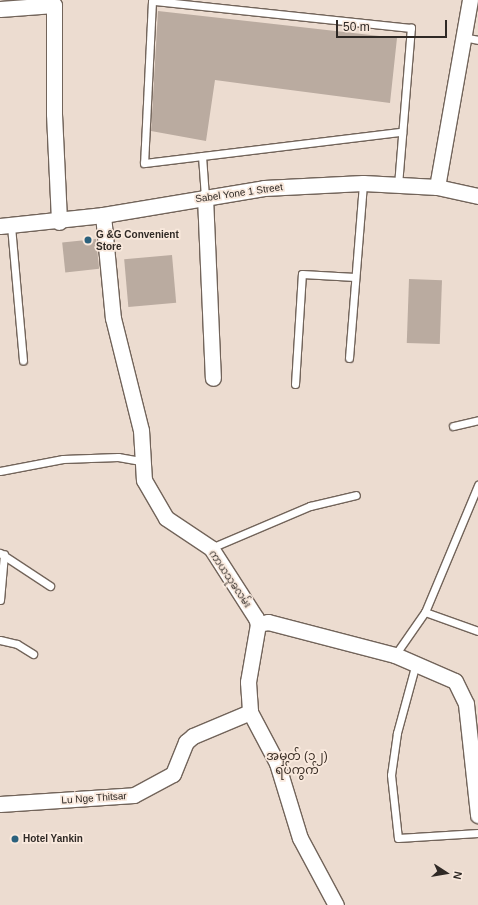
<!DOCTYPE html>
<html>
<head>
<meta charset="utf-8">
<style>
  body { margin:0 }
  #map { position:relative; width:478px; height:905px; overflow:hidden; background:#ecdcd0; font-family:Arial,"Noto Sans Myanmar",sans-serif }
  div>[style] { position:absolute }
  .building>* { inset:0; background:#baaba0; transform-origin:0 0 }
  .roads { filter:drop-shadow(1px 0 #72645a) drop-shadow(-1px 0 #72645a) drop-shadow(0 1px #72645a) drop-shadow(0 -1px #72645a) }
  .lane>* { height:7px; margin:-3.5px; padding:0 3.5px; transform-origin:3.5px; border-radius:3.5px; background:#fff }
  .street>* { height:15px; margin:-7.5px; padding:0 7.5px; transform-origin:7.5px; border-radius:7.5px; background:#fff }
  .dots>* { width:11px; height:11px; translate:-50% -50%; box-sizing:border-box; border:2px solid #f9e9dd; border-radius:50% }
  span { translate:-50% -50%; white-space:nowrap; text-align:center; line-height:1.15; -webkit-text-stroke:3.5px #f9e9dd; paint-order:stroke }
  .street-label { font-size:10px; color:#2f2925 }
  .poi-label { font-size:10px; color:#2f2925; font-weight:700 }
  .left { translate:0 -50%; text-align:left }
  .quarter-label { font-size:12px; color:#3a2e25 }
  .north { position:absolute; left:426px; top:853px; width:40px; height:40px; -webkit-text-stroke:3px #f9e9dd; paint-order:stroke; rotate:102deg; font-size:11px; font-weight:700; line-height:16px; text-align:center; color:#2f2925 }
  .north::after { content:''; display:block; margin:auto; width:14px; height:18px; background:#2f2925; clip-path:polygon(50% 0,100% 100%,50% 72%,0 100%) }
  .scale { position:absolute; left:336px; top:20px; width:111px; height:18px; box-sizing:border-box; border:2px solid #2f2925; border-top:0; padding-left:5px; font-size:12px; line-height:14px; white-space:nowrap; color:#2f2925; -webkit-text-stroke:3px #f9e9dd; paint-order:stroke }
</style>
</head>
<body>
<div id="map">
  <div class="building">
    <i style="clip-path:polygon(158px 11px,397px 38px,390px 103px,215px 80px,206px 141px,151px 131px)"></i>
    <i style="left:96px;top:239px;width:30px;height:34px;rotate:84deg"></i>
    <i style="left:172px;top:255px;width:48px;height:48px;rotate:85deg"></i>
    <i style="left:409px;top:279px;width:33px;height:64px;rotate:2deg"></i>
  </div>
  <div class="roads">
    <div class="lane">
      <i style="left:463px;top:37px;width:15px;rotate:11deg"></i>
      <i style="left:202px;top:156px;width:41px;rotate:85.8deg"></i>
      <i style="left:398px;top:185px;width:158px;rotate:-85.3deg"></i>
      <i style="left:411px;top:28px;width:260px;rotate:-174deg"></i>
      <i style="left:152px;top:1px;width:162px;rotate:92.8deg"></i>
      <i style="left:144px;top:163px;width:260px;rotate:-6.9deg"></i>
      <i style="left:11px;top:226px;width:135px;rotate:84.9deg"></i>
      <i style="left:349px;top:358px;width:176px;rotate:-85.4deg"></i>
      <i style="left:295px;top:384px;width:110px;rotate:-86.4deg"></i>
      <i style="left:302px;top:274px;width:53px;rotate:3.2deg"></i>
      <i style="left:453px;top:426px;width:26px;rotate:-13deg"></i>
      <i style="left:0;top:471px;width:64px;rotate:-10.8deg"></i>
      <i style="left:63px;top:459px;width:55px;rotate:-2.1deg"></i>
      <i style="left:118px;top:457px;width:23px;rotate:10deg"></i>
      <i style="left:211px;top:548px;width:108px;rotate:-23deg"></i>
      <i style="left:310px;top:506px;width:47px;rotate:-13.4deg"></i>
      <i style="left:0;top:553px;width:60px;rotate:33.4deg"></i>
      <i style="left:0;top:600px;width:46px;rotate:-85deg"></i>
      <i style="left:425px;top:612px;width:56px;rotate:19.7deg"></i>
      <i style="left:0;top:640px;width:17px;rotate:13deg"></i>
      <i style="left:17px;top:644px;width:19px;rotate:32deg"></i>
      <i style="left:395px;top:655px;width:52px;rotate:-55.1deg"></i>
      <i style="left:425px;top:612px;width:138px;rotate:-67.3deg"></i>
      <i style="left:416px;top:663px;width:73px;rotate:105.2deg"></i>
      <i style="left:397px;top:733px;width:42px;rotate:98.1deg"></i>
      <i style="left:391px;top:775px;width:63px;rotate:83.7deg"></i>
      <i style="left:398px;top:838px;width:80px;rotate:-3.6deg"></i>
    </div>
    <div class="street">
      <i style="left:0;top:9px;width:54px;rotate:-4.2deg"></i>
      <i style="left:54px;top:5px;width:109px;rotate:90deg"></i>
      <i style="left:54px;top:114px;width:108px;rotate:87.3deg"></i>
      <i style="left:437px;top:187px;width:190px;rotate:-80deg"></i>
      <i style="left:205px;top:197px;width:181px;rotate:87.5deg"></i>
      <i style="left:103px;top:215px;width:103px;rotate:84.5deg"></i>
      <i style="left:113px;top:318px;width:115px;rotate:76deg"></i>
      <i style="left:141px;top:430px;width:50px;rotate:86.6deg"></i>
      <i style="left:144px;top:480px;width:44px;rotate:59.9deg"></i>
      <i style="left:166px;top:518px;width:54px;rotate:33.7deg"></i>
      <i style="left:211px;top:548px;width:83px;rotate:57.3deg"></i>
      <i style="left:256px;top:618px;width:6px;rotate:72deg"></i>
      <i style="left:258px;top:624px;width:59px;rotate:99.8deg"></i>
      <i style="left:248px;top:682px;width:30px;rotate:86deg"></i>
      <i style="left:250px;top:712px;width:58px;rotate:62.1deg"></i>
      <i style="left:277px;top:763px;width:78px;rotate:73deg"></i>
      <i style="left:300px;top:838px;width:76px;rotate:61.8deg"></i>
      <i style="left:0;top:226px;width:104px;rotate:-6.1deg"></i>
      <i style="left:103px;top:215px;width:163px;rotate:-9.5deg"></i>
      <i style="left:264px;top:188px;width:99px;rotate:-2.9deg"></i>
      <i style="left:363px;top:183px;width:74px;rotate:3.1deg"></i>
      <i style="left:437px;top:187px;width:42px;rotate:12.4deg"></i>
      <i style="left:258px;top:624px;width:10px;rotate:-11deg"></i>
      <i style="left:268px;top:622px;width:131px;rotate:14.6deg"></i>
      <i style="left:395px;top:655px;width:65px;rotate:23.4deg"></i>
      <i style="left:455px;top:681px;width:25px;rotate:64deg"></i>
      <i style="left:466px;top:704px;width:112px;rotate:83.8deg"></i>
      <i style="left:0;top:804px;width:134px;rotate:-3.8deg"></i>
      <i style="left:134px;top:795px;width:44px;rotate:-28.3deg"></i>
      <i style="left:173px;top:774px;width:35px;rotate:-68deg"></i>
      <i style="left:186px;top:742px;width:9px;rotate:-41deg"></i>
      <i style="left:193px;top:736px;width:62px;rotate:-22.8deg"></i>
    </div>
  </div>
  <div class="dots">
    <i style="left:88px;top:240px;background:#2b617d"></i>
    <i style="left:15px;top:839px;background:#2b617d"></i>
  </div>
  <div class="street-label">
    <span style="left:239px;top:193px;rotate:-8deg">Sabel Yone 1 Street</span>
    <span style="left:230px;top:579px;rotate:56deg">ကာယသုခလမ်း</span>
    <span style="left:94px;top:798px;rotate:-4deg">Lu Nge Thitsar</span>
  </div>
  <div class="poi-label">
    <span class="left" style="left:96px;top:240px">G &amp;G Convenient<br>Store</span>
    <span class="left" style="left:23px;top:839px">Hotel Yankin</span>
  </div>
  <div class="quarter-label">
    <span style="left:297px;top:764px">အမှတ် (၁၂)<br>ရပ်ကွက်</span>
  </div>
  <div class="north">N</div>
  <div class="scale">50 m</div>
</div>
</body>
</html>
